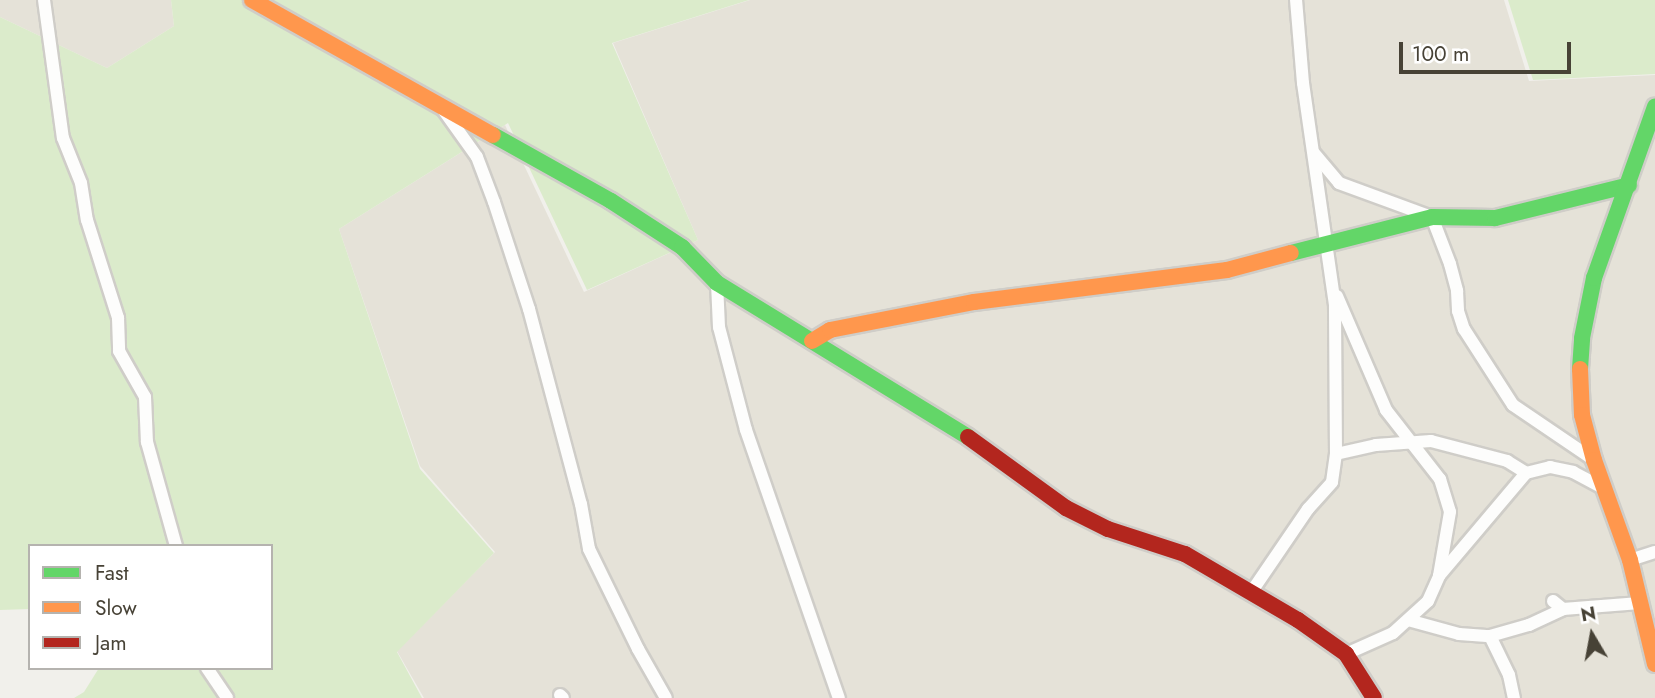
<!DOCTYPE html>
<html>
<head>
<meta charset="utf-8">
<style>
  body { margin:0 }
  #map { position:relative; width:1655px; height:698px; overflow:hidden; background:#f1f0eb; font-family:Jost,sans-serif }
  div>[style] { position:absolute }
  .residential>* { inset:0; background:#e5e2d8 }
  .green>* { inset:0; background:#dbebcb }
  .roads { filter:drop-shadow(2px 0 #cfcdc8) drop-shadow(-2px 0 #cfcdc8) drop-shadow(0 2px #cfcdc8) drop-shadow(0 -2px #cfcdc8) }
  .street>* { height:12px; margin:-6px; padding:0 6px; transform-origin:6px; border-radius:6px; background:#fdfdfc }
  .fast>* { height:16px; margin:-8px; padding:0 8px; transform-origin:8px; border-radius:8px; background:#63d668 }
  .slow>* { height:16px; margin:-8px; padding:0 8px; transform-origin:8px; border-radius:8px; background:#ff974d }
  .jam>* { height:16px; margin:-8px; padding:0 8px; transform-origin:8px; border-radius:8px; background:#b3261e }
  span { translate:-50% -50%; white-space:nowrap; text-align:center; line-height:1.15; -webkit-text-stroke:6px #fff; paint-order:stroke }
  .legend { position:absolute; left:28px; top:544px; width:245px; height:126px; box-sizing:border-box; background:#fff; border:2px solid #b5b3af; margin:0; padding:9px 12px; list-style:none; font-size:21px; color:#474236 }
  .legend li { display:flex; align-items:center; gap:14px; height:35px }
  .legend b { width:35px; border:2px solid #b5b3af }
  .north { position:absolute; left:1557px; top:600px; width:70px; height:70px; -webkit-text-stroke:5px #fff; paint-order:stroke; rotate:350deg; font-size:19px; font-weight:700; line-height:28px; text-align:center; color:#474236 }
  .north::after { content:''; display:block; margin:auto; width:24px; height:32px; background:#474236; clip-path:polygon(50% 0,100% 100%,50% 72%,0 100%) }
  .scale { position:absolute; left:1399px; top:42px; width:172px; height:32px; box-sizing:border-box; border:4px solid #474236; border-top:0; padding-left:9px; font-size:21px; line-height:24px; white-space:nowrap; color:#474236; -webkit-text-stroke:5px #fff; paint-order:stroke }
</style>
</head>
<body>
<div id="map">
  <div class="residential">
    <i style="clip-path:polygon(0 0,171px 0,174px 26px,107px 68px,0 17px)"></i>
    <i style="clip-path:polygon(750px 0,1504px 0,1529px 81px,1655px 75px,1655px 698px,424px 698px,397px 651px,495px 552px,420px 466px,339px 229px,505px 125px,584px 292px,698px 240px,613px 43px)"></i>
  </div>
  <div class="green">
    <i style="clip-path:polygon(171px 0,749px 0,612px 43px,698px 240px,587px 290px,508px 123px,339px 229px,420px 469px,494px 553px,397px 652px,422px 698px,74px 698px,84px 692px,99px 668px,271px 668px,271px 546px,30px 546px,30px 609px,0 610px,0 17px,107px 68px,174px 26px)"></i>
    <i style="clip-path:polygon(1508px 0,1655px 0,1655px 74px,1533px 80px)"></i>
  </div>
  <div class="roads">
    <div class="street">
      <i style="left:44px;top:0;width:139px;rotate:82.2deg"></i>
      <i style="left:63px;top:138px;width:48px;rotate:68.2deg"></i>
      <i style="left:81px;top:183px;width:37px;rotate:81deg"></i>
      <i style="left:87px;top:220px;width:103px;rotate:72.4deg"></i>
      <i style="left:118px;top:318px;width:33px;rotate:88deg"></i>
      <i style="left:119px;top:351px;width:53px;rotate:60.5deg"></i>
      <i style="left:145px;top:397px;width:45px;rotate:87.5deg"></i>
      <i style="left:147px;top:442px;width:108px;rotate:74.4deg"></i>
      <i style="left:442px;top:108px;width:60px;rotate:54.5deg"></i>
      <i style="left:477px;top:157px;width:48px;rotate:69.3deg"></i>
      <i style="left:494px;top:202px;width:113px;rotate:71.9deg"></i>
      <i style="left:529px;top:309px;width:202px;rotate:75.1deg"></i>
      <i style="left:581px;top:504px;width:46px;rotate:79.9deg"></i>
      <i style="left:589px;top:549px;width:111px;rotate:63.9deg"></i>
      <i style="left:638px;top:649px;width:56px;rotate:60.3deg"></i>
      <i style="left:1314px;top:153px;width:39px;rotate:50deg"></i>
      <i style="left:1339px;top:183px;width:99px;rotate:20.1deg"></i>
      <i style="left:1432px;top:217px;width:50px;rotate:69deg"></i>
      <i style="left:1450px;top:264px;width:28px;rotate:75deg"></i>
      <i style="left:1457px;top:291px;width:20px;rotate:87deg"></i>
      <i style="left:1458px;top:311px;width:19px;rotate:72deg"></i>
      <i style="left:1464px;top:329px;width:90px;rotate:57.2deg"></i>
      <i style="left:1513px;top:405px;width:98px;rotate:34.2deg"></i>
      <i style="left:717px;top:283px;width:44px;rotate:87.4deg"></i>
      <i style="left:719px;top:327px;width:106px;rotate:75.3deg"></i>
      <i style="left:746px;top:430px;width:284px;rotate:70.9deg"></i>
      <i style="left:1337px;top:296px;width:124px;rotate:66.7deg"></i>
      <i style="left:1386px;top:410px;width:88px;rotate:52deg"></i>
      <i style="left:1440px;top:479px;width:34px;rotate:73deg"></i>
      <i style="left:1450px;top:512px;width:65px;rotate:99.8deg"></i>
      <i style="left:1336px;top:454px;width:41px;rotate:-12.7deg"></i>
      <i style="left:1376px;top:445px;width:55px;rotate:-4.2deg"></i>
      <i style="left:1431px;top:441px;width:79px;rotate:14.7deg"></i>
      <i style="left:1507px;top:461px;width:22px;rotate:32deg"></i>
      <i style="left:1526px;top:473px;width:25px;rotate:-14deg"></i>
      <i style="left:1550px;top:467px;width:24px;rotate:12deg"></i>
      <i style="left:1573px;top:472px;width:36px;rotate:28deg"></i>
      <i style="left:1630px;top:560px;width:26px;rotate:-18deg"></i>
      <i style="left:1250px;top:594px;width:103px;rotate:-55.7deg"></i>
      <i style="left:1308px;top:509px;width:36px;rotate:-48deg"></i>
      <i style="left:1332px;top:482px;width:28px;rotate:-82deg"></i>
      <i style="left:1336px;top:454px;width:149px;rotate:-90.4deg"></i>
      <i style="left:1335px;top:305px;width:224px;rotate:-98.2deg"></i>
      <i style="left:1303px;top:83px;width:83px;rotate:-94.8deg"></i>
      <i style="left:1553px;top:601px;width:13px;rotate:39deg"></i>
      <i style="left:1563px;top:609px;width:77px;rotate:-4.5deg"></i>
      <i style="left:1408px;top:620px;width:53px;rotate:15.4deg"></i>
      <i style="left:1459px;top:634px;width:31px;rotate:4deg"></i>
      <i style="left:1490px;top:636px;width:43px;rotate:64deg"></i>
      <i style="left:1509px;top:675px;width:24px;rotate:78deg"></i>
      <i style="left:1490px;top:636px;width:41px;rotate:-15.8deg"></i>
      <i style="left:1529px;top:625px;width:38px;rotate:-25deg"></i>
      <i style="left:1346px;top:654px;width:51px;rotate:-24.1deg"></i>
      <i style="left:1393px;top:633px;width:47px;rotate:-42.4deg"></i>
      <i style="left:1428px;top:601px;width:27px;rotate:-66deg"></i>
      <i style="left:1439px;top:576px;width:135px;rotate:-49.8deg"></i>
      <i style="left:207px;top:668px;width:36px;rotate:56deg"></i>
      <i style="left:560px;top:695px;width:4px;rotate:45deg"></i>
    </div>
    <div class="fast">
      <i style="left:493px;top:135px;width:135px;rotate:29.2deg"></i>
      <i style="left:611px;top:201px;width:85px;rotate:32.9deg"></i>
      <i style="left:682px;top:247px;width:50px;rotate:45.8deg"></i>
      <i style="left:717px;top:283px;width:294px;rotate:31.5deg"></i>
      <i style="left:1291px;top:253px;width:146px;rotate:-14.3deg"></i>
      <i style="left:1432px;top:217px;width:63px;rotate:0.9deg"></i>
      <i style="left:1495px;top:218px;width:138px;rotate:-13.8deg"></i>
      <i style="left:1580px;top:369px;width:31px;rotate:-86deg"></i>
      <i style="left:1582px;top:338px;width:61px;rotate:-78.7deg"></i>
      <i style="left:1594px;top:278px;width:182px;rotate:-70.4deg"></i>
    </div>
    <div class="slow">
      <i style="left:252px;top:0;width:276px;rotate:29.3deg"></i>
      <i style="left:812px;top:341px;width:21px;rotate:-31deg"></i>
      <i style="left:830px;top:330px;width:147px;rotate:-11deg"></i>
      <i style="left:974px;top:302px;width:255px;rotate:-7.2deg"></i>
      <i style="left:1227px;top:270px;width:66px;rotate:-14.9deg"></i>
      <i style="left:1580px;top:369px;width:46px;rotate:87.5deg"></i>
      <i style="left:1582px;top:415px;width:47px;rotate:75.1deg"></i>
      <i style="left:1594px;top:460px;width:106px;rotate:70.2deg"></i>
      <i style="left:1630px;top:560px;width:107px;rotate:76.5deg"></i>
    </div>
    <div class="jam">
      <i style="left:968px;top:437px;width:121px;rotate:35.9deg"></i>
      <i style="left:1066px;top:508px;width:47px;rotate:26.6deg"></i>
      <i style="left:1108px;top:529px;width:81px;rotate:18deg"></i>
      <i style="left:1185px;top:554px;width:131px;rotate:30.3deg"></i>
      <i style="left:1298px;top:620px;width:59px;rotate:35.3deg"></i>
      <i style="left:1346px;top:654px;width:52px;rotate:57.5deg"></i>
    </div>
  </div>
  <ul class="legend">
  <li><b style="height:9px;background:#63d668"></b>Fast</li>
  <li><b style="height:9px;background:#ff974d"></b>Slow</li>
  <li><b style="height:9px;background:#b3261e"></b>Jam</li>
  </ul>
  <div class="north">N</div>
  <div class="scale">100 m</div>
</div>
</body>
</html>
